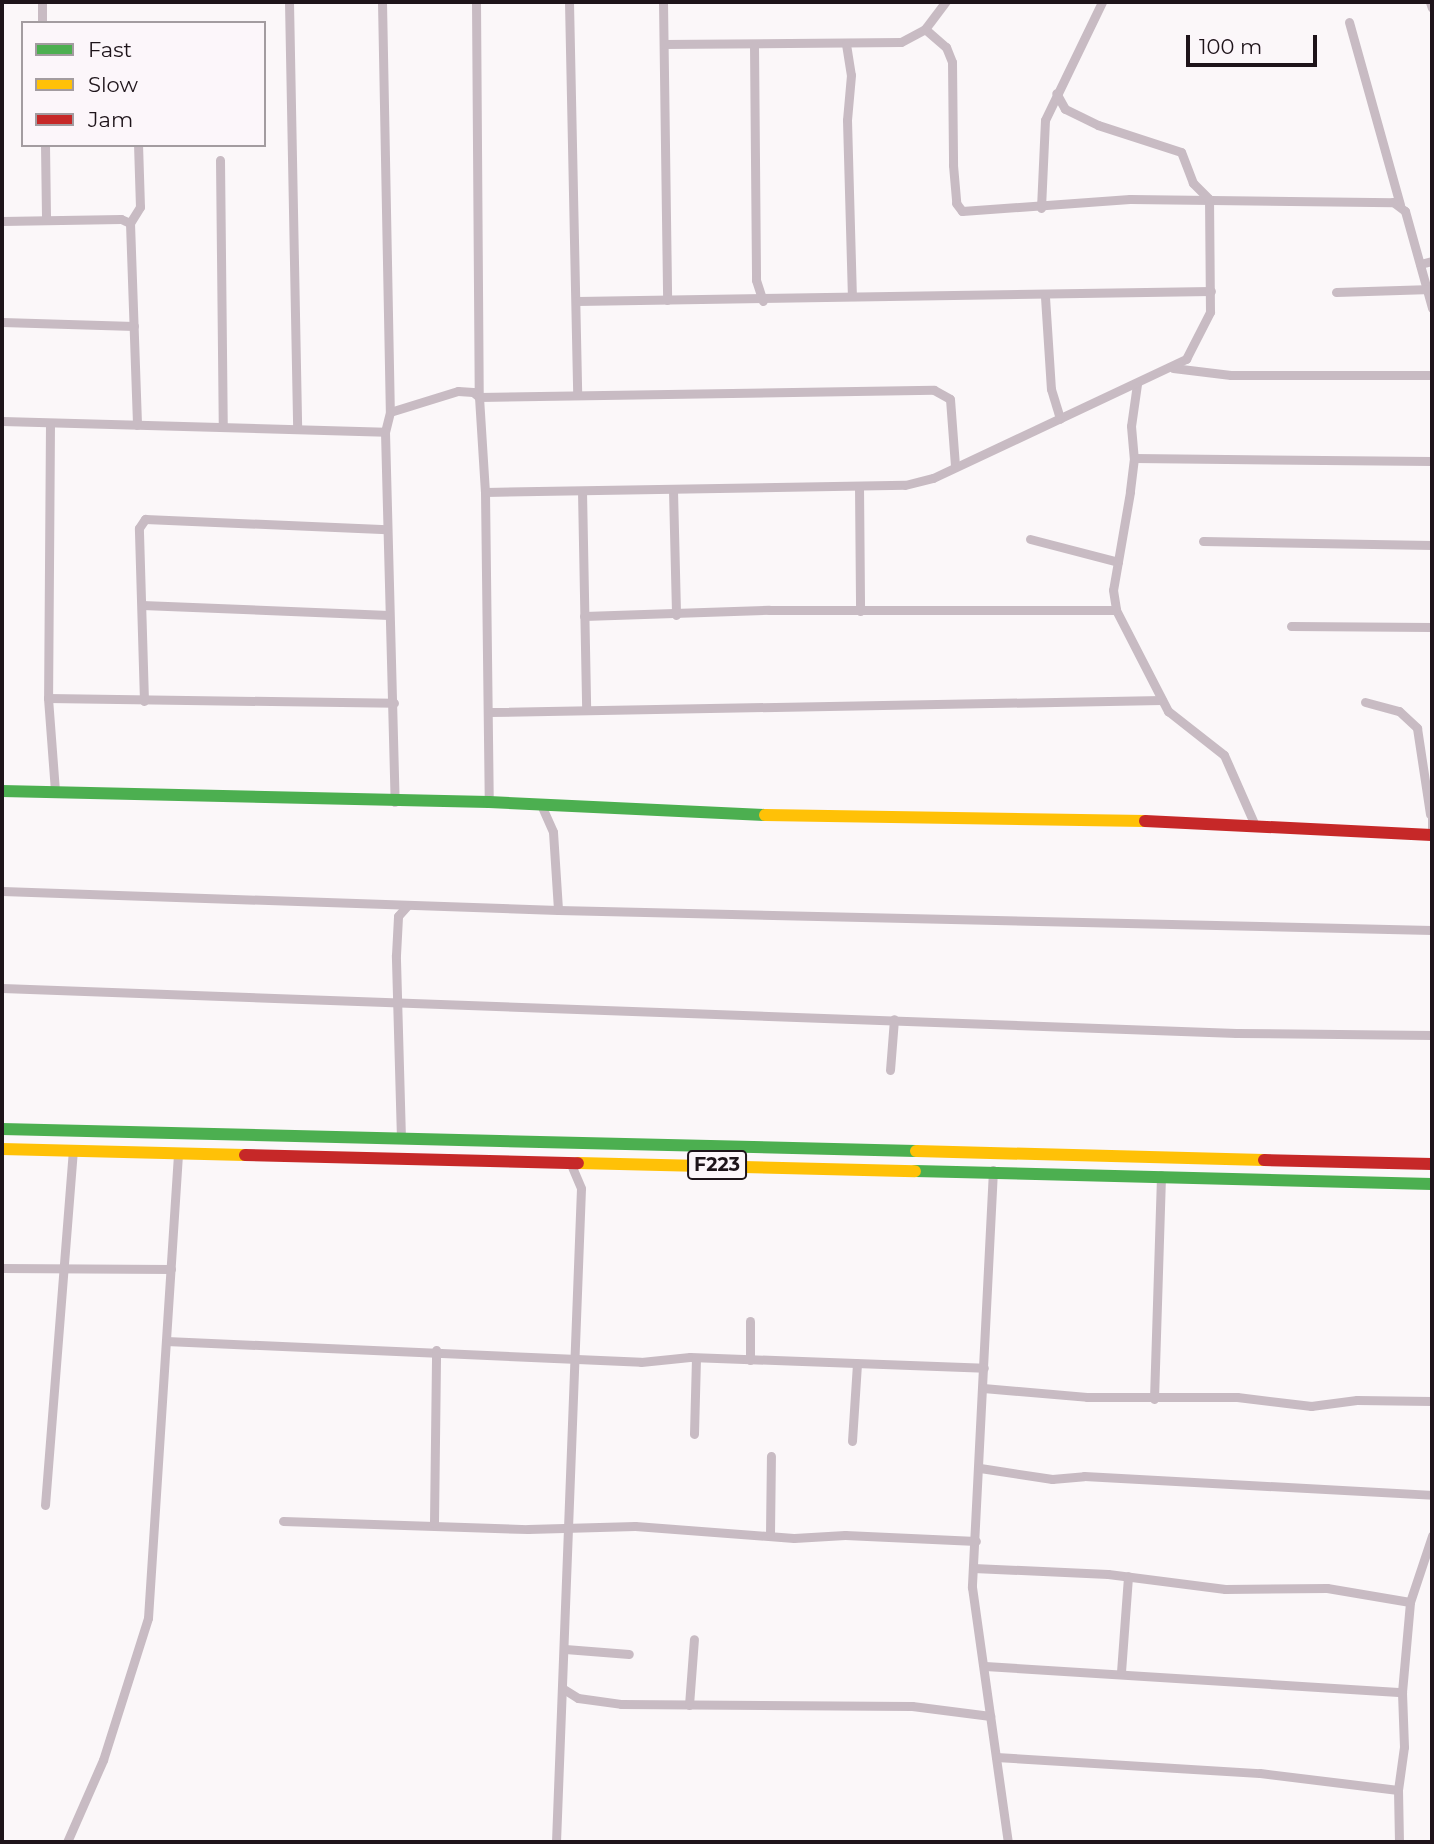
<!DOCTYPE html>
<html>
<head>
<meta charset="utf-8">
<style>
  body { margin:0 }
  #map { position:relative; width:1434px; height:1844px; overflow:hidden; background:#fbf7f9; font-family:Montserrat,sans-serif }
  div>[style] { position:absolute }
  .street>* { height:9px; margin:-4.5px; padding:0 4.5px; transform-origin:4.5px; border-radius:4.5px; background:#c8bbc3 }
  .fast>* { height:12px; margin:-6px; padding:0 6px; transform-origin:6px; border-radius:6px; background:#4caf50 }
  .slow>* { height:12px; margin:-6px; padding:0 6px; transform-origin:6px; border-radius:6px; background:#ffc107 }
  .jam>* { height:12px; margin:-6px; padding:0 6px; transform-origin:6px; border-radius:6px; background:#c62828 }
  span { translate:-50% -50%; white-space:nowrap; text-align:center; line-height:1.15; -webkit-text-stroke:7px #fcf6fa; paint-order:stroke }
  .shield-label span { padding:2px 5px; background:#fcf6fa; border:2px solid; border-radius:5px; -webkit-text-stroke-width:0 }
  .shield-label { font-size:19px; color:#1e141a; font-weight:700 }
  .frame { position:absolute; inset:0; border:4px solid #1e141a; pointer-events:none }
  .legend { position:absolute; left:21px; top:21px; width:245px; height:126px; box-sizing:border-box; background:#fcf6fa; border:2px solid #a39ca0; margin:0; padding:9px 12px; list-style:none; font-size:21px; color:#1e141a }
  .legend li { display:flex; align-items:center; gap:14px; height:35px }
  .legend b { width:35px; border:2px solid #a39ca0 }
  .scale { position:absolute; left:1186px; top:35px; width:131px; height:32px; box-sizing:border-box; border:4px solid #1e141a; border-top:0; padding-left:9px; font-size:21px; line-height:24px; white-space:nowrap; color:#1e141a; -webkit-text-stroke:5px #fcf6fa; paint-order:stroke }
</style>
</head>
<body>
<div id="map">
  <div class="street">
    <i style="left:42px;top:2px;width:21px;rotate:90deg"></i>
    <i style="left:289px;top:2px;width:426px;rotate:88.9deg"></i>
    <i style="left:382px;top:2px;width:410px;rotate:88.9deg"></i>
    <i style="left:390px;top:412px;width:21px;rotate:104deg"></i>
    <i style="left:385px;top:432px;width:370px;rotate:88.5deg"></i>
    <i style="left:476px;top:2px;width:395px;rotate:89.6deg"></i>
    <i style="left:479px;top:397px;width:95px;rotate:86.4deg"></i>
    <i style="left:485px;top:492px;width:310px;rotate:89.3deg"></i>
    <i style="left:569px;top:2px;width:391px;rotate:88.8deg"></i>
    <i style="left:663px;top:2px;width:298px;rotate:89.2deg"></i>
    <i style="left:1430px;top:2px;width:6px;rotate:72deg"></i>
    <i style="left:1349px;top:22px;width:190px;rotate:74.4deg"></i>
    <i style="left:925px;top:29px;width:28px;rotate:41deg"></i>
    <i style="left:946px;top:47px;width:16px;rotate:68deg"></i>
    <i style="left:952px;top:62px;width:103px;rotate:89.4deg"></i>
    <i style="left:953px;top:165px;width:38px;rotate:85deg"></i>
    <i style="left:956px;top:203px;width:10px;rotate:53deg"></i>
    <i style="left:962px;top:211px;width:168px;rotate:-4.1deg"></i>
    <i style="left:1130px;top:199px;width:263px;rotate:0.7deg"></i>
    <i style="left:1393px;top:202px;width:15px;rotate:37deg"></i>
    <i style="left:1405px;top:211px;width:101px;rotate:74.4deg"></i>
    <i style="left:664px;top:44px;width:237px;rotate:-0.5deg"></i>
    <i style="left:901px;top:42px;width:27px;rotate:-28deg"></i>
    <i style="left:925px;top:29px;width:34px;rotate:-53deg"></i>
    <i style="left:846px;top:44px;width:31px;rotate:81deg"></i>
    <i style="left:851px;top:75px;width:45px;rotate:95.1deg"></i>
    <i style="left:847px;top:120px;width:176px;rotate:88.4deg"></i>
    <i style="left:754px;top:45px;width:235px;rotate:89.5deg"></i>
    <i style="left:756px;top:280px;width:22px;rotate:72deg"></i>
    <i style="left:45px;top:145px;width:75px;rotate:89.2deg"></i>
    <i style="left:220px;top:160px;width:266px;rotate:89.4deg"></i>
    <i style="left:1041px;top:208px;width:88px;rotate:-87.4deg"></i>
    <i style="left:1045px;top:120px;width:131px;rotate:-64.2deg"></i>
    <i style="left:2px;top:221px;width:119px;rotate:-1deg"></i>
    <i style="left:121px;top:219px;width:10px;rotate:24deg"></i>
    <i style="left:130px;top:223px;width:202px;rotate:88deg"></i>
    <i style="left:130px;top:223px;width:19px;rotate:-58deg"></i>
    <i style="left:140px;top:207px;width:62px;rotate:-91.8deg"></i>
    <i style="left:1420px;top:264px;width:12px;rotate:-14deg"></i>
    <i style="left:1336px;top:292px;width:95px;rotate:-1.8deg"></i>
    <i style="left:1045px;top:297px;width:92px;rotate:86.3deg"></i>
    <i style="left:1051px;top:389px;width:31px;rotate:73deg"></i>
    <i style="left:577px;top:301px;width:634px;rotate:-0.9deg"></i>
    <i style="left:2px;top:322px;width:132px;rotate:1.7deg"></i>
    <i style="left:1173px;top:368px;width:58px;rotate:6.9deg"></i>
    <i style="left:1231px;top:375px;width:201px"></i>
    <i style="left:1137px;top:384px;width:42px;rotate:98.1deg"></i>
    <i style="left:1131px;top:426px;width:32px;rotate:85deg"></i>
    <i style="left:1134px;top:458px;width:34px;rotate:97deg"></i>
    <i style="left:1130px;top:492px;width:99px;rotate:99.8deg"></i>
    <i style="left:1113px;top:590px;width:20px;rotate:81deg"></i>
    <i style="left:1116px;top:610px;width:114px;rotate:62.8deg"></i>
    <i style="left:1168px;top:711px;width:71px;rotate:38.2deg"></i>
    <i style="left:1224px;top:755px;width:74px;rotate:66.2deg"></i>
    <i style="left:390px;top:412px;width:71px;rotate:-17.2deg"></i>
    <i style="left:458px;top:391px;width:15px;rotate:4deg"></i>
    <i style="left:473px;top:392px;width:8px;rotate:40deg"></i>
    <i style="left:479px;top:397px;width:455px;rotate:-0.9deg"></i>
    <i style="left:934px;top:390px;width:18px;rotate:29deg"></i>
    <i style="left:950px;top:399px;width:66px;rotate:85.7deg"></i>
    <i style="left:2px;top:421px;width:383px;rotate:1.6deg"></i>
    <i style="left:50px;top:423px;width:275px;rotate:90.4deg"></i>
    <i style="left:48px;top:698px;width:94px;rotate:85.7deg"></i>
    <i style="left:1134px;top:458px;width:298px;rotate:0.6deg"></i>
    <i style="left:859px;top:486px;width:125px;rotate:89.5deg"></i>
    <i style="left:673px;top:490px;width:125px;rotate:88.6deg"></i>
    <i style="left:582px;top:491px;width:217px;rotate:88.9deg"></i>
    <i style="left:485px;top:492px;width:420px;rotate:-1deg"></i>
    <i style="left:905px;top:485px;width:29px;rotate:-14deg"></i>
    <i style="left:933px;top:478px;width:280px;rotate:-25.2deg"></i>
    <i style="left:1186px;top:359px;width:53px;rotate:-62.9deg"></i>
    <i style="left:1210px;top:312px;width:113px;rotate:-90.5deg"></i>
    <i style="left:1209px;top:199px;width:23px;rotate:-135deg"></i>
    <i style="left:1193px;top:183px;width:33px;rotate:-111deg"></i>
    <i style="left:1181px;top:152px;width:87px;rotate:-162deg"></i>
    <i style="left:1098px;top:125px;width:37px;rotate:-154deg"></i>
    <i style="left:1065px;top:109px;width:18px;rotate:-119deg"></i>
    <i style="left:1030px;top:539px;width:91px;rotate:14.6deg"></i>
    <i style="left:1203px;top:541px;width:229px;rotate:1deg"></i>
    <i style="left:142px;top:605px;width:247px;rotate:2.3deg"></i>
    <i style="left:584px;top:616px;width:185px;rotate:-1.9deg"></i>
    <i style="left:769px;top:610px;width:347px"></i>
    <i style="left:1291px;top:626px;width:141px;rotate:0.4deg"></i>
    <i style="left:48px;top:698px;width:346px;rotate:0.8deg"></i>
    <i style="left:144px;top:701px;width:173px;rotate:-91.7deg"></i>
    <i style="left:139px;top:528px;width:11px;rotate:-56deg"></i>
    <i style="left:145px;top:519px;width:242px;rotate:2.4deg"></i>
    <i style="left:1365px;top:702px;width:35px;rotate:15deg"></i>
    <i style="left:1399px;top:711px;width:25px;rotate:43deg"></i>
    <i style="left:1417px;top:728px;width:87px;rotate:81.4deg"></i>
    <i style="left:489px;top:712px;width:673px;rotate:-1.02deg"></i>
    <i style="left:542px;top:807px;width:27px;rotate:66deg"></i>
    <i style="left:553px;top:832px;width:78px;rotate:86.3deg"></i>
    <i style="left:1432px;top:811px;width:24px;rotate:90deg"></i>
    <i style="left:2px;top:891px;width:556px;rotate:1.96deg"></i>
    <i style="left:558px;top:910px;width:874px;rotate:1.31deg"></i>
    <i style="left:2px;top:988px;width:1235px;rotate:2.09deg"></i>
    <i style="left:1236px;top:1033px;width:196px;rotate:0.6deg"></i>
    <i style="left:890px;top:1070px;width:51px;rotate:-85.5deg"></i>
    <i style="left:401px;top:1139px;width:184px;rotate:-91.6deg"></i>
    <i style="left:396px;top:955px;width:39px;rotate:-87deg"></i>
    <i style="left:398px;top:916px;width:13px;rotate:-48deg"></i>
    <i style="left:993px;top:1170px;width:418px;rotate:92.9deg"></i>
    <i style="left:972px;top:1587px;width:258px;rotate:82deg"></i>
    <i style="left:2px;top:1268px;width:169px;rotate:0.3deg"></i>
    <i style="left:166px;top:1341px;width:475px;rotate:2.5deg"></i>
    <i style="left:641px;top:1362px;width:49px;rotate:-5.8deg"></i>
    <i style="left:690px;top:1357px;width:294px;rotate:2.1deg"></i>
    <i style="left:750px;top:1360px;width:39px;rotate:-90deg"></i>
    <i style="left:983px;top:1388px;width:104px;rotate:4.9deg"></i>
    <i style="left:1087px;top:1397px;width:150px"></i>
    <i style="left:1237px;top:1397px;width:75px;rotate:6.9deg"></i>
    <i style="left:1311px;top:1406px;width:46px;rotate:-7.4deg"></i>
    <i style="left:1357px;top:1400px;width:75px;rotate:0.8deg"></i>
    <i style="left:1154px;top:1399px;width:224px;rotate:-88.2deg"></i>
    <i style="left:694px;top:1434px;width:76px;rotate:-88.5deg"></i>
    <i style="left:852px;top:1441px;width:78px;rotate:-86.3deg"></i>
    <i style="left:980px;top:1468px;width:73px;rotate:8.7deg"></i>
    <i style="left:1052px;top:1479px;width:32px;rotate:-5deg"></i>
    <i style="left:1084px;top:1476px;width:349px;rotate:3.1deg"></i>
    <i style="left:45px;top:1505px;width:356px;rotate:-85.5deg"></i>
    <i style="left:283px;top:1521px;width:245px;rotate:1.9deg"></i>
    <i style="left:528px;top:1529px;width:107px;rotate:-1.6deg"></i>
    <i style="left:635px;top:1526px;width:159px;rotate:4.3deg"></i>
    <i style="left:794px;top:1538px;width:51px;rotate:-3.4deg"></i>
    <i style="left:845px;top:1535px;width:131px;rotate:2.6deg"></i>
    <i style="left:434px;top:1523px;width:173px;rotate:-89.3deg"></i>
    <i style="left:770px;top:1534px;width:78px;rotate:-89.3deg"></i>
    <i style="left:973px;top:1568px;width:135px;rotate:2.5deg"></i>
    <i style="left:1108px;top:1574px;width:118px;rotate:7.3deg"></i>
    <i style="left:1225px;top:1589px;width:102px;rotate:-0.6deg"></i>
    <i style="left:1327px;top:1588px;width:84px;rotate:9.6deg"></i>
    <i style="left:565px;top:1649px;width:64px;rotate:4.5deg"></i>
    <i style="left:985px;top:1666px;width:418px;rotate:3.6deg"></i>
    <i style="left:1121px;top:1672px;width:96px;rotate:-85.8deg"></i>
    <i style="left:562px;top:1688px;width:19px;rotate:32deg"></i>
    <i style="left:578px;top:1698px;width:43px;rotate:7.9deg"></i>
    <i style="left:621px;top:1704px;width:291px;rotate:0.4deg"></i>
    <i style="left:912px;top:1706px;width:79px;rotate:7.3deg"></i>
    <i style="left:689px;top:1705px;width:66px;rotate:-85.7deg"></i>
    <i style="left:996px;top:1757px;width:264px;rotate:3.5deg"></i>
    <i style="left:1260px;top:1773px;width:139px;rotate:7deg"></i>
    <i style="left:67px;top:1842px;width:90px;rotate:-66.3deg"></i>
    <i style="left:103px;top:1760px;width:149px;rotate:-72.4deg"></i>
    <i style="left:148px;top:1618px;width:465px;rotate:-86.3deg"></i>
    <i style="left:556px;top:1842px;width:654px;rotate:-87.81deg"></i>
    <i style="left:581px;top:1188px;width:28px;rotate:-113deg"></i>
    <i style="left:1399px;top:1842px;width:52px;rotate:-91.1deg"></i>
    <i style="left:1398px;top:1790px;width:43px;rotate:-82.1deg"></i>
    <i style="left:1404px;top:1747px;width:55px;rotate:-92.1deg"></i>
    <i style="left:1402px;top:1692px;width:90px;rotate:-84.9deg"></i>
    <i style="left:1410px;top:1602px;width:70px;rotate:-71.6deg"></i>
  </div>
  <div class="fast">
    <i style="left:2px;top:791px;width:487px;rotate:1.3deg"></i>
    <i style="left:489px;top:802px;width:276px;rotate:2.7deg"></i>
    <i style="left:2px;top:1129px;width:914px;rotate:1.38deg"></i>
    <i style="left:915px;top:1171px;width:517px;rotate:1.44deg"></i>
  </div>
  <div class="slow">
    <i style="left:765px;top:815px;width:380px;rotate:0.9deg"></i>
    <i style="left:2px;top:1149px;width:243px;rotate:1.4deg"></i>
    <i style="left:916px;top:1151px;width:348px;rotate:1.5deg"></i>
    <i style="left:578px;top:1163px;width:337px;rotate:1.4deg"></i>
  </div>
  <div class="jam">
    <i style="left:1145px;top:821px;width:287px;rotate:2.8deg"></i>
    <i style="left:245px;top:1155px;width:333px;rotate:1.4deg"></i>
    <i style="left:1264px;top:1160px;width:168px;rotate:1.4deg"></i>
  </div>
  <div class="shield-label">
    <span style="left:717px;top:1165px">F223</span>
  </div>
  <div class="frame"></div>
  <ul class="legend">
  <li><b style="height:9px;background:#4caf50"></b>Fast</li>
  <li><b style="height:9px;background:#ffc107"></b>Slow</li>
  <li><b style="height:9px;background:#c62828"></b>Jam</li>
  </ul>
  <div class="scale">100 m</div>
</div>
</body>
</html>
